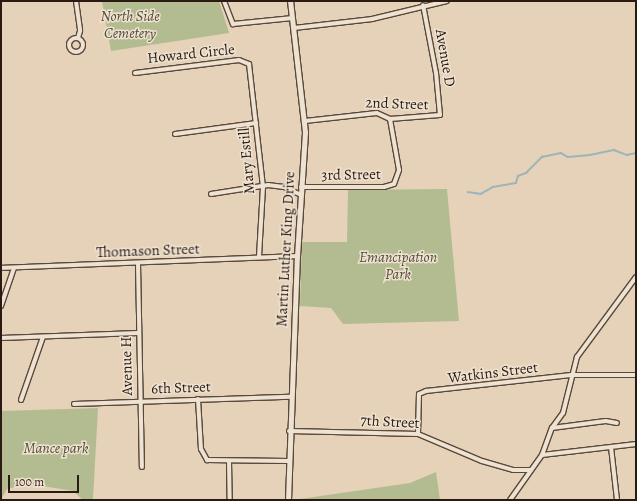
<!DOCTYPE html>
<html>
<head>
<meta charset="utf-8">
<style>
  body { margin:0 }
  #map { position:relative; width:637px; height:501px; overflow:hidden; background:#e5d2b8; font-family:Alegreya,serif }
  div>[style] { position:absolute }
  .green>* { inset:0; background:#b3bc90 }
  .stream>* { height:1.5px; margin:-0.75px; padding:0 0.75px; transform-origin:0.75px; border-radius:0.75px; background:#9cb4bb }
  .roads { filter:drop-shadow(1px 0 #5a483c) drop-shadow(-1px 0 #5a483c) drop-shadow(0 1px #5a483c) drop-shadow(0 -1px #5a483c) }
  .minor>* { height:4px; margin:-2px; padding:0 2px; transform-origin:2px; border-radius:2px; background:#eee2d1 }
  .minor>.ring { margin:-2px; padding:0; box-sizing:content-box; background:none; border:4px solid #eee2d1; border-radius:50% }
  .tertiary>* { height:5px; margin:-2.5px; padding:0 2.5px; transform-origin:2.5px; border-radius:2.5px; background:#eee2d1 }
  span { translate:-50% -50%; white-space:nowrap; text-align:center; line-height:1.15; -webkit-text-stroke:3px #eee2d1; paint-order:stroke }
  .park-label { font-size:15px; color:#544b38; font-style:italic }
  .street-label { font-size:15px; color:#2b1a12 }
  .frame { position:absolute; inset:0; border:2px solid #2b1a12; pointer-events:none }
  .scale { position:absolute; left:8px; top:475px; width:71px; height:18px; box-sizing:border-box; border:2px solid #2b1a12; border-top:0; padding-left:5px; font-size:12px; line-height:14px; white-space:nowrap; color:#2b1a12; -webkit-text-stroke:3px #eee2d1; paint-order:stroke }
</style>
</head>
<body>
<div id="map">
  <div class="green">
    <i style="clip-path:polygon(102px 1px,219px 1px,229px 33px,111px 51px)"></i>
    <i style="clip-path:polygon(447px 189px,459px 321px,343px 324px,331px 308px,300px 306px,302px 242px,347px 242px,348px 190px)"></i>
    <i style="clip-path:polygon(98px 408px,93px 499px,83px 500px,73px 491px,30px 484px,7px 489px,1px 500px,1px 411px)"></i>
    <i style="clip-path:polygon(436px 472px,440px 500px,293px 500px,410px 483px)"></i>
  </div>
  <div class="stream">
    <i style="left:468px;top:192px;width:13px;rotate:9deg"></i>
    <i style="left:481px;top:194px;width:14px;rotate:-30deg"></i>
    <i style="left:493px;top:187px;width:23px;rotate:-10deg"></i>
    <i style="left:516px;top:183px;width:7px;rotate:-74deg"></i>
    <i style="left:518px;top:176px;width:9px;rotate:-21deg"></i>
    <i style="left:526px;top:173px;width:23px;rotate:-45deg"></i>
    <i style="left:542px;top:157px;width:19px;rotate:-12deg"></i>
    <i style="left:561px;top:153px;width:8px;rotate:30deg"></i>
    <i style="left:568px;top:157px;width:22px;rotate:-5deg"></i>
    <i style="left:590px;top:155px;width:25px;rotate:-12deg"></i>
    <i style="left:614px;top:150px;width:14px;rotate:21deg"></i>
    <i style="left:627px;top:155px;width:9px;rotate:-13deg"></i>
  </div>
  <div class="roads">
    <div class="minor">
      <i style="left:76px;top:1px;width:30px;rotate:82deg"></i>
      <i style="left:80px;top:31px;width:7px;rotate:106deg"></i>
      <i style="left:224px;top:1px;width:25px;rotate:69deg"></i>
      <i style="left:233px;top:24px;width:60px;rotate:-5.7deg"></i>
      <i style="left:294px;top:28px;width:79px;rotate:-6.6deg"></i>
      <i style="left:372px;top:19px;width:77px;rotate:-13.5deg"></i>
      <i class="ring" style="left:69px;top:38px;width:10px;height:10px"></i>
      <i style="left:135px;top:73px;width:105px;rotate:-7.1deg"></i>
      <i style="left:239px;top:60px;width:11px;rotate:22deg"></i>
      <i style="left:249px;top:64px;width:124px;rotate:83.5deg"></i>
      <i style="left:263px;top:187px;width:70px;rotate:93.3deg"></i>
      <i style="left:305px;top:121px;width:72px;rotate:-6.3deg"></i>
      <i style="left:377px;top:113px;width:14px;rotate:25deg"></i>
      <i style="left:390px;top:119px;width:50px;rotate:-4.6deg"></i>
      <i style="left:440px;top:115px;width:42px;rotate:-95.4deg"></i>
      <i style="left:436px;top:73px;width:69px;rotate:-100.8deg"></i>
      <i style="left:175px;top:134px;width:82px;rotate:-7.7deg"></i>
      <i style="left:301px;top:187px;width:83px"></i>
      <i style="left:384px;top:187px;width:10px;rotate:-17deg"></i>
      <i style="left:394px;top:184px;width:15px;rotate:-70deg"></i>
      <i style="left:399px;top:170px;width:52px;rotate:-100deg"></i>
      <i style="left:211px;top:194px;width:58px;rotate:-9deg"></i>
      <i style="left:268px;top:185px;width:16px;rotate:7deg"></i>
      <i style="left:284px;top:187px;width:19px;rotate:25deg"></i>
      <i style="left:138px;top:264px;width:203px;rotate:88.9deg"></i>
      <i style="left:1px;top:268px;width:296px;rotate:-2.3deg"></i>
      <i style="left:1px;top:306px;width:40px;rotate:-71.1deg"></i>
      <i style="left:1px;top:338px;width:137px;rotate:-2.1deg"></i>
      <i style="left:198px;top:399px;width:50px;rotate:86.6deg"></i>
      <i style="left:201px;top:449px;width:13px;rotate:61deg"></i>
      <i style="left:207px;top:460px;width:81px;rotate:0.7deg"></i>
      <i style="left:21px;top:400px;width:67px;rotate:-70.8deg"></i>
      <i style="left:74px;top:404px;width:216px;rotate:-1.9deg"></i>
      <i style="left:552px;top:428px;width:54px;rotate:-7.4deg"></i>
      <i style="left:606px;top:421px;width:11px;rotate:10deg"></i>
      <i style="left:289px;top:431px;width:129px;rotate:1.3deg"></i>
      <i style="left:418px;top:434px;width:69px;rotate:22.9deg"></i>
      <i style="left:482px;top:461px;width:32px;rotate:16deg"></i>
      <i style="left:513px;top:470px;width:18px"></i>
      <i style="left:418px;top:434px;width:40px;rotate:-88.6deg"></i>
      <i style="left:419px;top:394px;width:8px;rotate:-23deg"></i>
      <i style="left:426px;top:391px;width:146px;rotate:-6.3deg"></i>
      <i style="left:571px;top:375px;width:65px"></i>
      <i style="left:611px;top:447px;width:53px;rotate:83.5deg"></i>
      <i style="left:542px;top:455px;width:95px;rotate:-6.7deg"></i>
      <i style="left:229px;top:461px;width:39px;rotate:89deg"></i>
      <i style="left:510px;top:500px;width:55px;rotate:-54.6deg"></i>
      <i style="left:542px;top:455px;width:29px;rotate:-70deg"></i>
      <i style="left:552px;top:428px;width:19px;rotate:-54deg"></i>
      <i style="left:563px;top:413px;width:58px;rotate:-76deg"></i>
      <i style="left:577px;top:357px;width:99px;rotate:-53.6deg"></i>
    </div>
    <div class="tertiary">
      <i style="left:288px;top:500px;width:244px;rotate:-87.9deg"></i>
      <i style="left:297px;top:256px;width:124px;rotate:-86.3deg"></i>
      <i style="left:305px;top:132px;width:132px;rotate:-96.5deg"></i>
    </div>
  </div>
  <div class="park-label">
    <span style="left:130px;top:25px">North Side<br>Cemetery</span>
    <span style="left:398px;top:266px">Emancipation<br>Park</span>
    <span style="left:56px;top:449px">Mance park</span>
  </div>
  <div class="street-label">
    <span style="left:191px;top:54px;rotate:-6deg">Howard Circle</span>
    <span style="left:445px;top:58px;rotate:80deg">Avenue D</span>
    <span style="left:397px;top:104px;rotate:2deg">2nd Street</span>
    <span style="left:247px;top:161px;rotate:-95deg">Mary Estill</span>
    <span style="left:351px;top:175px;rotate:-1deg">3rd Street</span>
    <span style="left:286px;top:249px;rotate:-87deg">Martin Luther King Drive</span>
    <span style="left:148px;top:251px;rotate:-2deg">Thomason Street</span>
    <span style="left:127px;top:366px;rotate:-91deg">Avenue H</span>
    <span style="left:493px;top:373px;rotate:-7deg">Watkins Street</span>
    <span style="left:181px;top:388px;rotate:-2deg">6th Street</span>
    <span style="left:390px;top:422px;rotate:3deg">7th Street</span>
  </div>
  <div class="frame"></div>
  <div class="scale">100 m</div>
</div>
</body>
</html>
